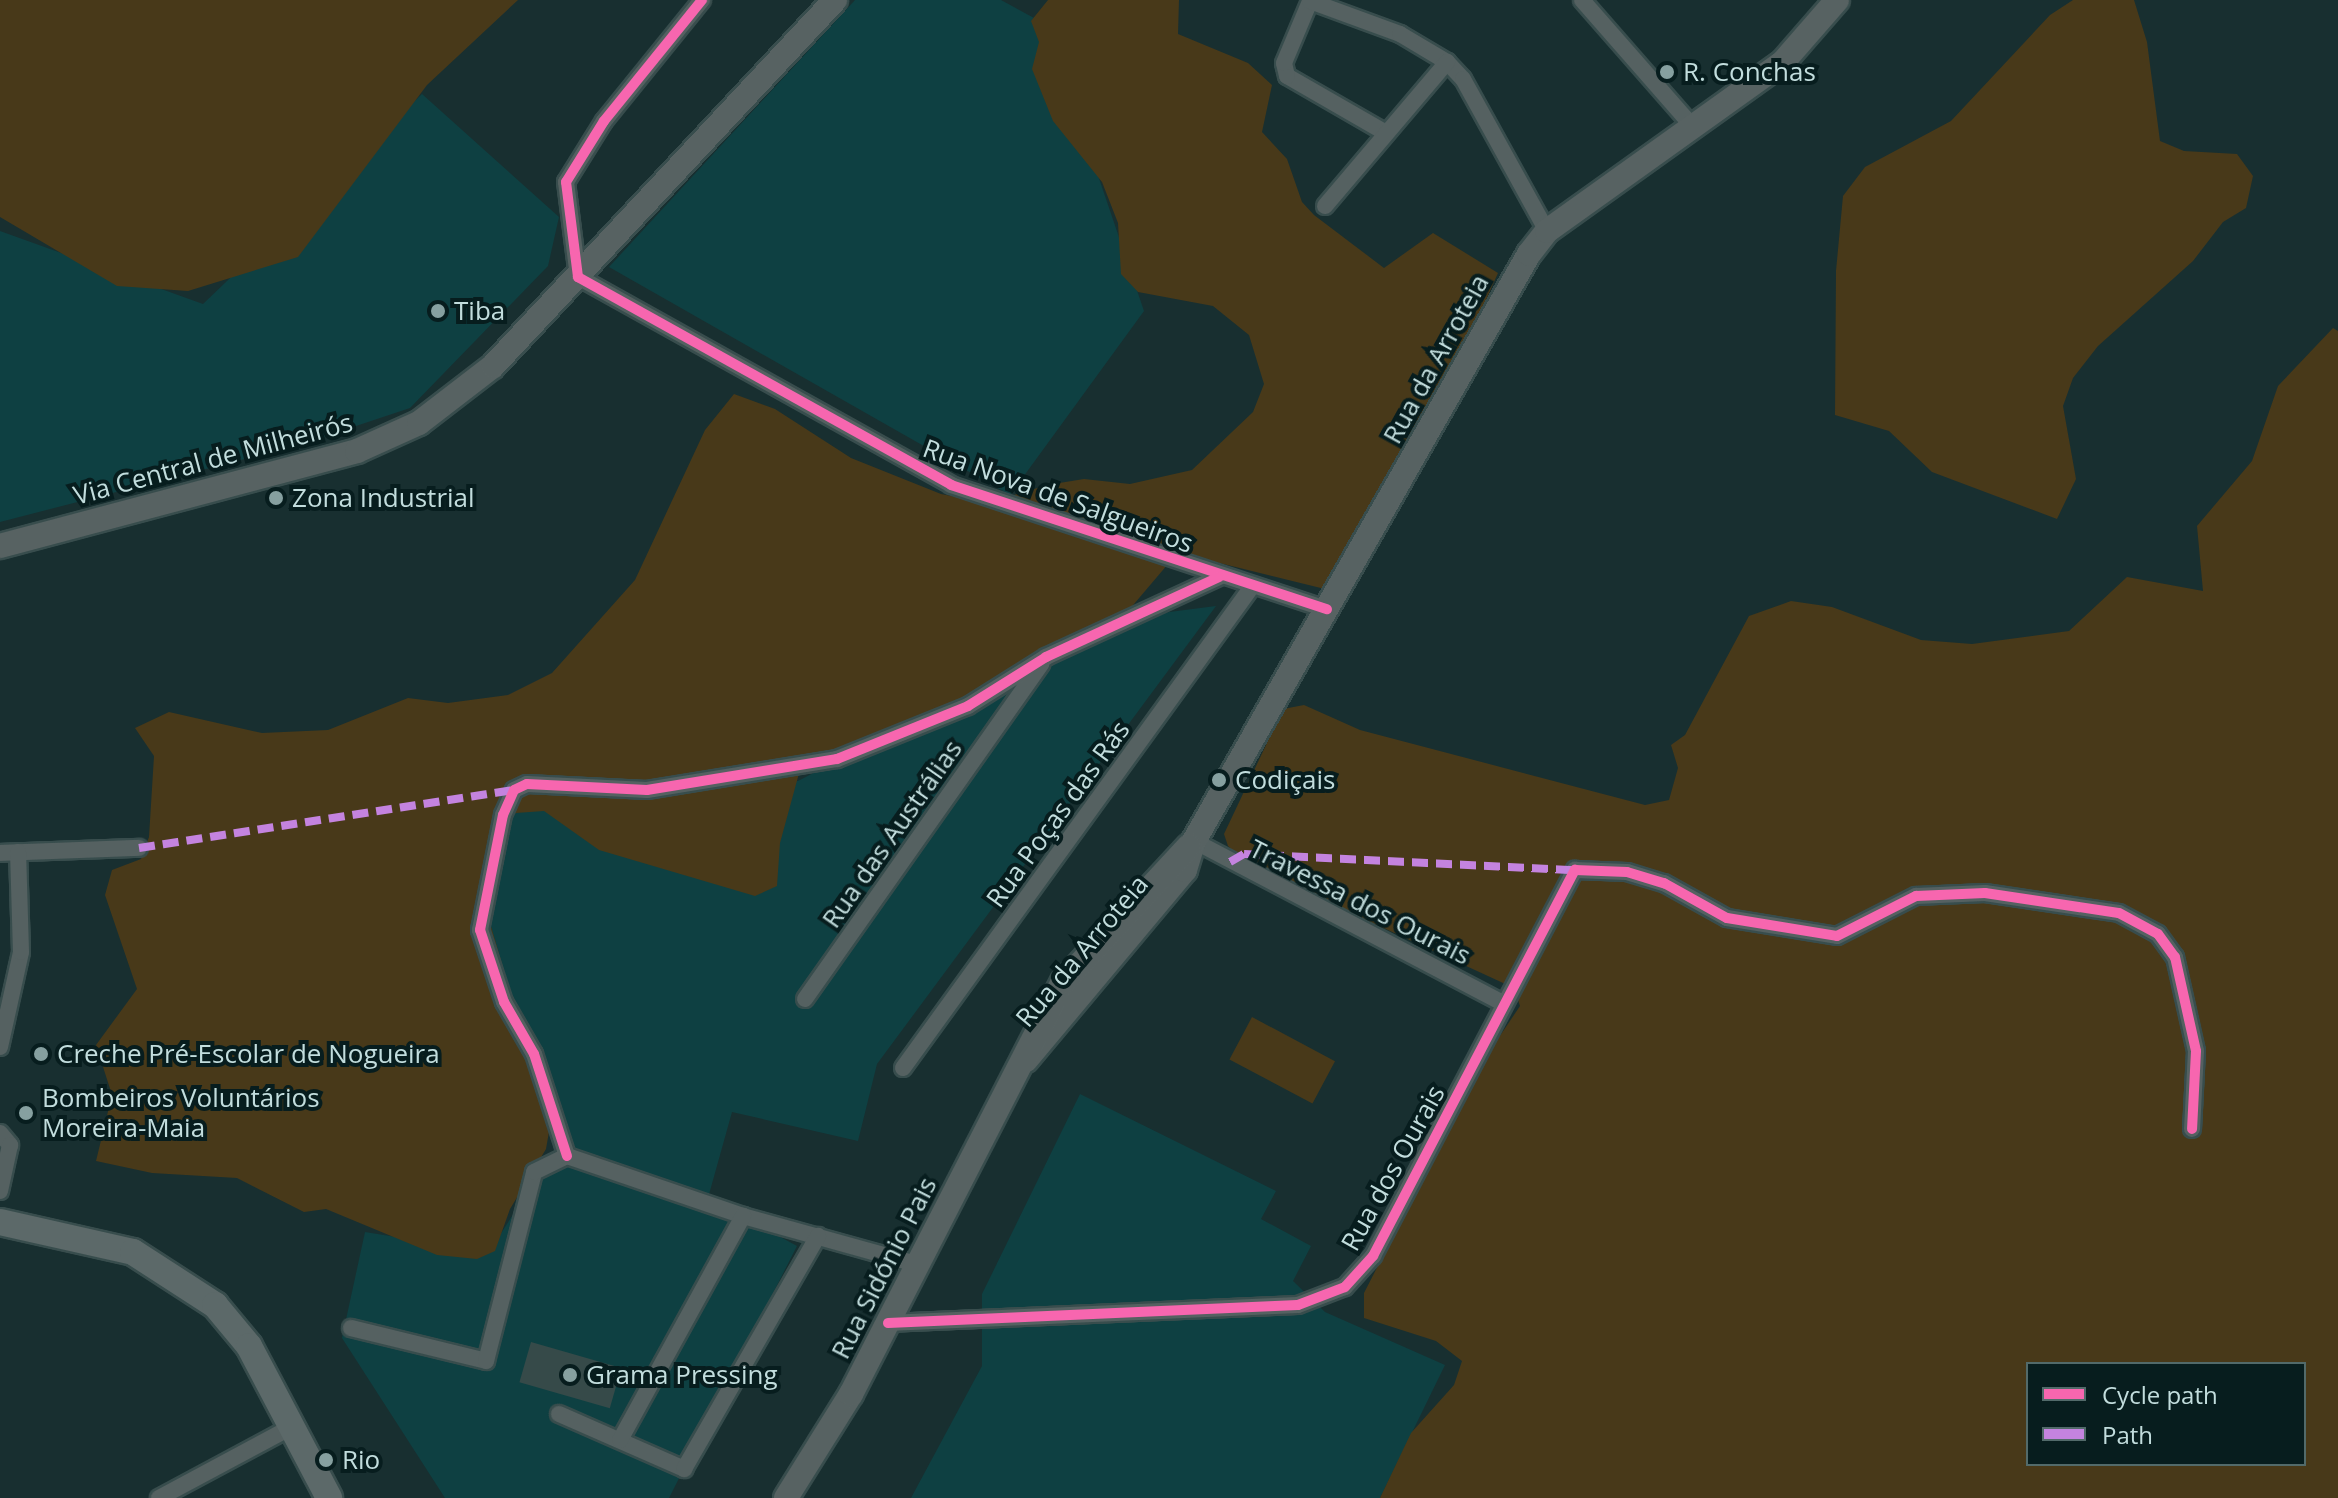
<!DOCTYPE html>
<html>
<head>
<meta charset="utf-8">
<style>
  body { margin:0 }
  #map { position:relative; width:2338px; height:1498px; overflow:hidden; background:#182f30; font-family:"Open Sans",sans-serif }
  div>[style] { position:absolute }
  .built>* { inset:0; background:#0e4042 }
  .green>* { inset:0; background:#483919; transform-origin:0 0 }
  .building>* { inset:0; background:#364a49; transform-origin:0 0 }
  .roads { filter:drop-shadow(2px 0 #384d4d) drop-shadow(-2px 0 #384d4d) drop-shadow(0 2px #384d4d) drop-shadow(0 -2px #384d4d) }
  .street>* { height:16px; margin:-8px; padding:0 8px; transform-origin:8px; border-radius:8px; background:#556161 }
  .secondary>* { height:24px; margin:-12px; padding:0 12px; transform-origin:12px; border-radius:12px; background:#576262 }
  .primary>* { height:26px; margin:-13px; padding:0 13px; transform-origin:13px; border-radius:13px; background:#5c6969 }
  .quiet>* { height:8px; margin-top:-4px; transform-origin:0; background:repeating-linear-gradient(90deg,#c483df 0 16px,transparent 0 24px) }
  .cycleway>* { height:10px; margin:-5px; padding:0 5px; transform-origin:5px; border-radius:5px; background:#f766af }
  .dots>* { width:22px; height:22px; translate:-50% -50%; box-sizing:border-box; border:4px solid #071d1e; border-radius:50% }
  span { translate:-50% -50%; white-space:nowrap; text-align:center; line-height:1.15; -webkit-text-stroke:8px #071d1e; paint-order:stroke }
  .poi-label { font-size:26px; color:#c2dddd }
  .left { translate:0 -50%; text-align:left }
  .street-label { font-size:26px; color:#c2dddd }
  .legend { position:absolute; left:2026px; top:1362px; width:280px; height:104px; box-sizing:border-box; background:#071d1e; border:2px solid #526a6a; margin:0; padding:10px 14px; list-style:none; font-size:24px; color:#c2dddd }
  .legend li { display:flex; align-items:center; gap:16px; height:40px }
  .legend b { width:40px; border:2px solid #526a6a }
</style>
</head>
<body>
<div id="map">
  <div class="built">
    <i style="clip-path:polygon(855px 0,1001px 0,1047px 25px,1144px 311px,1010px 495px,609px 267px)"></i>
    <i style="clip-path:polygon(422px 94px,559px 217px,548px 266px,410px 408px,302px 444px,0 522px,0 231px,203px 304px)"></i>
    <i style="clip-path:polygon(1216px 606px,877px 1064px,858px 1141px,732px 1112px,708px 1198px,797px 1246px,669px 1498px,445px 1498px,342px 1338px,365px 1232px,489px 1252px,555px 1149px,474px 916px,502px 794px,798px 781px,1107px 620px)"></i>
    <i style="clip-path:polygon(1080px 1094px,1276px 1191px,1261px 1219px,1311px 1246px,1293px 1281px,1325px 1312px,1445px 1365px,1380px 1498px,911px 1498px,982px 1366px,982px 1294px)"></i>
  </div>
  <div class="green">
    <i style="clip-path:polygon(0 0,518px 0,427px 85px,298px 257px,188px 291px,117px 286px,0 217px)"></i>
    <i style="clip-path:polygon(1048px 0,1179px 0,1178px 34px,1248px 63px,1272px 85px,1262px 132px,1287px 159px,1302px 202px,1314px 215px,1384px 268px,1433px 233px,1498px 273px,1461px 356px,1333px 591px,1191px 556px,1168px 564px,1123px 617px,906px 730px,801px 766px,780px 843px,777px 886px,755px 896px,599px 850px,544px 811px,516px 813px,503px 823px,489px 887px,490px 923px,550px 1126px,546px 1149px,510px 1209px,495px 1251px,477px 1259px,437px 1255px,326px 1209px,304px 1212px,237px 1178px,152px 1173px,96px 1161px,112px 1095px,96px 1045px,137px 989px,105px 895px,112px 870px,141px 859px,149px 837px,154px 756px,135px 728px,169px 712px,262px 733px,328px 730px,408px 698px,448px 703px,508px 695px,552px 673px,635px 580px,705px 430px,734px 394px,775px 409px,851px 458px,941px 494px,988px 503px,1047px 485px,1084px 479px,1130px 484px,1192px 470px,1253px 412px,1264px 384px,1249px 335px,1213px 306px,1138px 292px,1121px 274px,1118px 223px,1102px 182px,1053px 121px,1032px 69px,1039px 42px,1031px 21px)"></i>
    <i style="clip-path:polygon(2073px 0,2134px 0,2147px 42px,2160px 141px,2184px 151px,2237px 154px,2253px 176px,2246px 208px,2223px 222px,2193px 261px,2098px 346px,2073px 378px,2063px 406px,2076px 479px,2057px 519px,1932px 472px,1889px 431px,1835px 415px,1836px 271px,1843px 196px,1865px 167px,1951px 121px,2050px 15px)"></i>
    <i style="clip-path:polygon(evenodd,2333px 328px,2338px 331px,2338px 1498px,1380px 1498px,1411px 1433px,1454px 1385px,1462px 1361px,1436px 1341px,1364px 1318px,1364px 1293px,1481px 1064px,1520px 1006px,1514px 988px,1249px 866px,1228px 846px,1224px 834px,1283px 709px,1304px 705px,1360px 730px,1645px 805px,1669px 800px,1678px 768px,1671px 745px,1685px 735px,1749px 616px,1791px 601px,1832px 607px,1921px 640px,1972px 644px,2069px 631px,2127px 577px,2203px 591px,2197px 526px,2252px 461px,2278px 386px,2333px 328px,2028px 1364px,2304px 1364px,2304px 1464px,2028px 1464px,2028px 1364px)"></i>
    <i style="left:1252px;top:1017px;width:94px;height:48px;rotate:28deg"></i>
  </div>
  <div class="building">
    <i style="left:531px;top:1342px;width:94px;height:42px;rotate:16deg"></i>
  </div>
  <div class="roads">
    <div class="street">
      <i style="left:702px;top:0;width:156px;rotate:129deg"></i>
      <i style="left:604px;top:121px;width:72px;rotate:121.9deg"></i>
      <i style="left:566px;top:182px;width:96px;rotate:82.8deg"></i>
      <i style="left:578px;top:277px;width:427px;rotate:29.1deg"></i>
      <i style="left:951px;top:485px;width:396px;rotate:18.3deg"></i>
      <i style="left:1582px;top:0;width:169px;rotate:48.8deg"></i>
      <i style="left:1386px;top:133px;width:114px;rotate:-150.1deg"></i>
      <i style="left:1287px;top:76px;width:13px;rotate:-103deg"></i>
      <i style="left:1284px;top:63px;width:67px;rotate:-67.2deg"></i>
      <i style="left:1310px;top:1px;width:96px;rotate:20.1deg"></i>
      <i style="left:1400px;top:34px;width:55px;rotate:30.8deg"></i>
      <i style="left:1447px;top:62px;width:23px;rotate:47deg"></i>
      <i style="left:1463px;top:79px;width:174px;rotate:61.1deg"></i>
      <i style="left:1325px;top:206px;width:189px;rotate:-49.7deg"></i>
      <i style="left:1194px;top:841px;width:350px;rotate:27.7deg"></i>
      <i style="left:0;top:853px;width:139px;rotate:-2.1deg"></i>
      <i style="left:805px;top:999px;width:410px;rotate:-54.8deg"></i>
      <i style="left:0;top:1047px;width:97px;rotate:-77.5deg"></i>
      <i style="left:21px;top:952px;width:100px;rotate:-91.7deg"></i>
      <i style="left:903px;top:1068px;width:593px;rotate:-54.06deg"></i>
      <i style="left:0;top:1133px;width:16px;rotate:50deg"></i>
      <i style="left:10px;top:1145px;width:47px;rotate:102.3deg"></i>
      <i style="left:567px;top:1156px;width:107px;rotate:-107.9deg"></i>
      <i style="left:534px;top:1054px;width:60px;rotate:-120deg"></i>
      <i style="left:504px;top:1002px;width:76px;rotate:-108.4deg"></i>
      <i style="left:480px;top:930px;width:117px;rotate:-78.7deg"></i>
      <i style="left:503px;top:815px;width:27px;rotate:-66deg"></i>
      <i style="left:514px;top:790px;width:14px;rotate:-25deg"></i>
      <i style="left:527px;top:784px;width:120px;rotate:2.9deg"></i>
      <i style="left:647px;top:790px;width:193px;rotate:-9.3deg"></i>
      <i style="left:837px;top:759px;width:141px;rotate:-22deg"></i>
      <i style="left:968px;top:706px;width:92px;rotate:-32.1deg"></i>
      <i style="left:1046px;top:657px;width:191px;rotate:-24.8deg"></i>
      <i style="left:888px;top:1323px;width:410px;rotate:-2.5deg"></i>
      <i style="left:1298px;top:1305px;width:50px;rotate:-21deg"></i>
      <i style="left:1345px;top:1287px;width:42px;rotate:-47.9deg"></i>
      <i style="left:1373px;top:1256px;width:436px;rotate:-62.4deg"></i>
      <i style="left:1575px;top:870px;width:52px;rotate:2.2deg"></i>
      <i style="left:1627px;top:872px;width:39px;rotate:17deg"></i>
      <i style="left:1664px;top:883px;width:72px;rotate:29.1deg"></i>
      <i style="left:1727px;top:918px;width:111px;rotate:9.3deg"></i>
      <i style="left:1837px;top:936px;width:89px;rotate:-26.9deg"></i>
      <i style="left:1916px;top:896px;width:69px;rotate:-2.5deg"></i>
      <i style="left:1985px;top:893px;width:135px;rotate:8.5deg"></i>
      <i style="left:2119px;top:913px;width:44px;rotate:28.3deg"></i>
      <i style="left:2158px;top:934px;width:29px;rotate:54deg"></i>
      <i style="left:2175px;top:957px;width:96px;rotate:77.4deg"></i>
      <i style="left:2196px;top:1051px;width:78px;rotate:92.9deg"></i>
      <i style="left:351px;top:1328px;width:139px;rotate:13.7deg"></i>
      <i style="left:486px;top:1361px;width:195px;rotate:-75.7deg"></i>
      <i style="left:534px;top:1172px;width:37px;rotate:-26deg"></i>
      <i style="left:567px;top:1156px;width:186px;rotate:18.8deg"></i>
      <i style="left:743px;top:1216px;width:180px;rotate:15.5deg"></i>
      <i style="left:559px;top:1414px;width:137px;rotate:23.7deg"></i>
      <i style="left:684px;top:1469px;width:269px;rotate:-60.1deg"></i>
      <i style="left:620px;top:1440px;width:256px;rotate:-61.2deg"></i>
      <i style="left:159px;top:1498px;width:152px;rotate:-28.2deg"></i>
    </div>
    <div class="secondary">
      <i style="left:0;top:546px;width:369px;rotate:-14.9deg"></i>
      <i style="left:357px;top:451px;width:68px;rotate:-24.3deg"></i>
      <i style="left:419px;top:423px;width:93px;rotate:-37.6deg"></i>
      <i style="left:493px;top:366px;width:501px;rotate:-46.94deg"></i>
      <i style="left:1026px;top:1060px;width:248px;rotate:-50.1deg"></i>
      <i style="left:1185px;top:870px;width:30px;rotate:-73deg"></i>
      <i style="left:1194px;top:841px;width:676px;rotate:-60.29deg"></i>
      <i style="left:1529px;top:254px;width:29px;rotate:-52deg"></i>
      <i style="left:1547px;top:231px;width:290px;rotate:-35.6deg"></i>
      <i style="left:1783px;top:62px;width:82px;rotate:-48.9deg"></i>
      <i style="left:786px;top:1498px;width:123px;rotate:-58deg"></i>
      <i style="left:851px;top:1394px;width:463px;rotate:-62.8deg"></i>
      <i style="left:1063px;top:982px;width:185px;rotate:-47.2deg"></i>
    </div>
    <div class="primary">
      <i style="left:0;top:1222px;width:136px;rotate:12.7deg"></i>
      <i style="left:133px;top:1252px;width:98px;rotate:32.9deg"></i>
      <i style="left:215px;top:1305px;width:53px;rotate:50.3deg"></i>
      <i style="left:249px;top:1346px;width:172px;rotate:62.2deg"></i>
    </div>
  </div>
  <div class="quiet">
    <i style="left:139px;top:848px;width:379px;rotate:-8.8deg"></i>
    <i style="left:1230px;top:862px;width:16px;rotate:-30deg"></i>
    <i style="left:1244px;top:854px;width:331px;rotate:2.8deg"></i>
  </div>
  <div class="cycleway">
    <i style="left:702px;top:0;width:156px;rotate:129deg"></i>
    <i style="left:604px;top:121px;width:72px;rotate:121.9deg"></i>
    <i style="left:566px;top:182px;width:96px;rotate:82.8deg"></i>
    <i style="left:578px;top:277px;width:427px;rotate:29.1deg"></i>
    <i style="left:951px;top:485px;width:396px;rotate:18.3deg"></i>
    <i style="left:567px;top:1156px;width:107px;rotate:-107.9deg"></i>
    <i style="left:534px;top:1054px;width:60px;rotate:-120deg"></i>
    <i style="left:504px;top:1002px;width:76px;rotate:-108.4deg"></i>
    <i style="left:480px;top:930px;width:117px;rotate:-78.7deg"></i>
    <i style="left:503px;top:815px;width:27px;rotate:-66deg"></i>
    <i style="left:514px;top:790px;width:14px;rotate:-25deg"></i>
    <i style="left:527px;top:784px;width:120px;rotate:2.9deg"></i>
    <i style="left:647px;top:790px;width:193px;rotate:-9.3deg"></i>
    <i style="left:837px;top:759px;width:141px;rotate:-22deg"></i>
    <i style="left:968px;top:706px;width:92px;rotate:-32.1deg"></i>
    <i style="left:1046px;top:657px;width:191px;rotate:-24.8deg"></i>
    <i style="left:888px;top:1323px;width:410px;rotate:-2.5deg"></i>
    <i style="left:1298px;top:1305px;width:50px;rotate:-21deg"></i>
    <i style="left:1345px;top:1287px;width:42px;rotate:-47.9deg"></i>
    <i style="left:1373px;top:1256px;width:436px;rotate:-62.4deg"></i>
    <i style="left:1575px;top:870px;width:52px;rotate:2.2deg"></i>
    <i style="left:1627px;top:872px;width:39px;rotate:17deg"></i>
    <i style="left:1664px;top:883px;width:72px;rotate:29.1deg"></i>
    <i style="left:1727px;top:918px;width:111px;rotate:9.3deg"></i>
    <i style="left:1837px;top:936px;width:89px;rotate:-26.9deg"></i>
    <i style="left:1916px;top:896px;width:69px;rotate:-2.5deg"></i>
    <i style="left:1985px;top:893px;width:135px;rotate:8.5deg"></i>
    <i style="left:2119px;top:913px;width:44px;rotate:28.3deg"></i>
    <i style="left:2158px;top:934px;width:29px;rotate:54deg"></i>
    <i style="left:2175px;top:957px;width:96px;rotate:77.4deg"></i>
    <i style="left:2196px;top:1051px;width:78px;rotate:92.9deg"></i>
  </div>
  <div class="dots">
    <i style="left:1667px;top:72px;background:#86a0a0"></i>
    <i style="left:438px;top:311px;background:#86a0a0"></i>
    <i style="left:276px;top:498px;background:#86a0a0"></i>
    <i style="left:1219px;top:780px;background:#86a0a0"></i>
    <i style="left:41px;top:1054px;background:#86a0a0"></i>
    <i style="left:26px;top:1113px;background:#86a0a0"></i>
    <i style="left:570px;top:1375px;background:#86a0a0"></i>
    <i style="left:326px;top:1460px;background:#86a0a0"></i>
  </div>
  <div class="poi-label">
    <span class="left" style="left:1683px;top:72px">R. Conchas</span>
    <span class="left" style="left:454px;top:311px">Tiba</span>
    <span class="left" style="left:292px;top:498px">Zona Industrial</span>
    <span class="left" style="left:1235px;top:780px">Codiçais</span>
    <span class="left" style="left:57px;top:1054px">Creche Pré-Escolar de Nogueira</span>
    <span class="left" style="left:42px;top:1113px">Bombeiros Voluntários<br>Moreira-Maia</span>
    <span class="left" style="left:586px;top:1375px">Grama Pressing</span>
    <span class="left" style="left:342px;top:1460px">Rio</span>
  </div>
  <div class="street-label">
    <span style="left:1436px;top:359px;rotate:-61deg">Rua da Arroteia</span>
    <span style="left:213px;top:459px;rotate:-15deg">Via Central de Milheirós</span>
    <span style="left:1058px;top:496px;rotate:20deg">Rua Nova de Salgueiros</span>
    <span style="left:1058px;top:814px;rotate:-54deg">Rua Poças das Rás</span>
    <span style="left:892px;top:834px;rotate:-55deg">Rua das Austrálias</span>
    <span style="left:1360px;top:902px;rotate:27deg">Travessa dos Ourais</span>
    <span style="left:1082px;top:951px;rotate:-50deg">Rua da Arroteia</span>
    <span style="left:1393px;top:1168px;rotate:-61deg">Rua dos Ourais</span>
    <span style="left:884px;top:1268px;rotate:-63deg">Rua Sidónio Pais</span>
  </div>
  <ul class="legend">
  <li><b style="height:10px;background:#f766af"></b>Cycle path</li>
  <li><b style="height:10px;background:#c483df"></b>Path</li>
  </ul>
</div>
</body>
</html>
